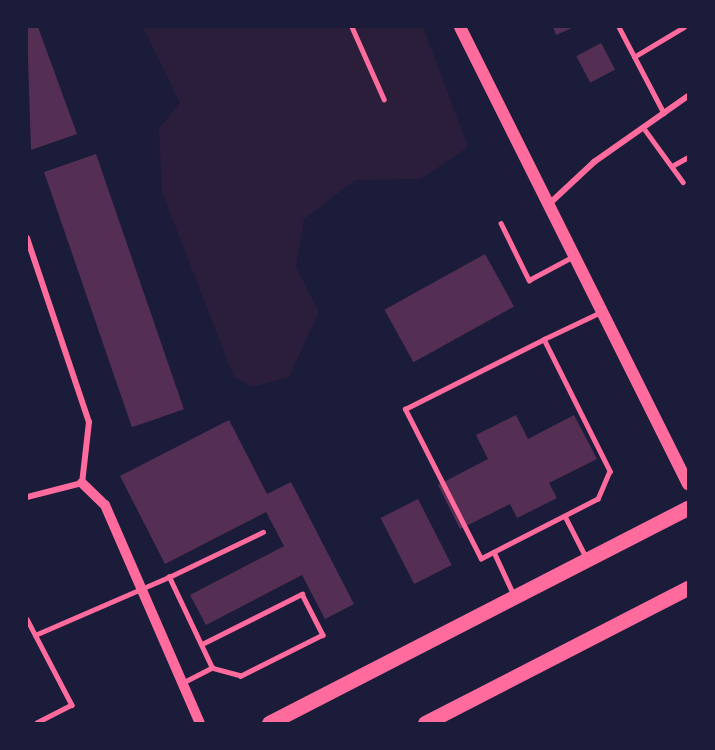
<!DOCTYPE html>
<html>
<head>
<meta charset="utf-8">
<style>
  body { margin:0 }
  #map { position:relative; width:715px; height:750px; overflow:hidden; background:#1b1b3a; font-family:Signika,sans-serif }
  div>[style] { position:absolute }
  .green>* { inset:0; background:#2a1e3b }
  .building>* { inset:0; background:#542f53; transform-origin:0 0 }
  .service>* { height:4.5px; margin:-2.25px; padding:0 2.25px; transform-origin:2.25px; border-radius:2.25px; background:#ff6b9d }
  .minor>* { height:6px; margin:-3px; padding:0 3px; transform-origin:3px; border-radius:3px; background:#ff6b9d }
  .tertiary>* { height:10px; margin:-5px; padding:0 5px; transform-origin:5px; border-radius:5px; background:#ff6b9d }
  .secondary>* { height:12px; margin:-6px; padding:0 6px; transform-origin:6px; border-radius:6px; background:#ff6b9d }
  .primary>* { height:15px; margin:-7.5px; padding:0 7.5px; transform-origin:7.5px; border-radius:7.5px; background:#ff6b9d }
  span { translate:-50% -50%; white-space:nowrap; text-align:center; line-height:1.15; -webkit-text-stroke:4.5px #1b1b3a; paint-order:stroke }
  .frame { position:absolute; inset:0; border:28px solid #1b1b3a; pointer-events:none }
</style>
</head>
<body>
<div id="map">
  <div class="green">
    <i style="clip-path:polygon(143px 27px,423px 27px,468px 147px,421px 179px,355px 180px,304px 219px,296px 267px,319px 312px,289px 377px,252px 387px,234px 377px,162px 192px,159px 128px,180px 103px)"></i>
  </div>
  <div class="building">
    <i style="clip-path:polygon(27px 27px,38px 27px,77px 134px,31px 150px)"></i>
    <i style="clip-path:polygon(553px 27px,574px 27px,556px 35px)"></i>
    <i style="left:601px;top:43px;width:30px;height:28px;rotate:62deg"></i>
    <i style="left:96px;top:154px;width:270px;height:55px;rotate:71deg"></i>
    <i style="left:485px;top:254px;width:60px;height:115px;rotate:61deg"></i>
    <i style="clip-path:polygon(516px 415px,528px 439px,574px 415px,597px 459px,549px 483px,557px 498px,517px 518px,510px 504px,460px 529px,438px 485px,488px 459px,476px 435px)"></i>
    <i style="clip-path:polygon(229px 420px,267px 494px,291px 482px,354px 604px,325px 619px,302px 575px,206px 625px,190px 595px,284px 546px,266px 512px,165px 564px,120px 476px)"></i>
    <i style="left:418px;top:499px;width:74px;height:42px;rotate:63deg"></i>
  </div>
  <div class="service">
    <i style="left:352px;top:27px;width:79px;rotate:66deg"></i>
    <i style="left:619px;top:27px;width:97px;rotate:62.4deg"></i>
    <i style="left:634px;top:57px;width:58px;rotate:-31deg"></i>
    <i style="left:643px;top:127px;width:68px;rotate:54deg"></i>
    <i style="left:672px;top:166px;width:18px;rotate:-29deg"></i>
    <i style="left:501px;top:223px;width:64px;rotate:63.8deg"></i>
    <i style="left:529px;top:280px;width:51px;rotate:-28.1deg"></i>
    <i style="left:544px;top:339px;width:148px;rotate:63.4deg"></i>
    <i style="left:610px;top:471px;width:30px;rotate:113deg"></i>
    <i style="left:598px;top:499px;width:131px;rotate:152.9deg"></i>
    <i style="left:481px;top:559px;width:168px;rotate:-116.9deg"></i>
    <i style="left:405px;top:409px;width:156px;rotate:-26.7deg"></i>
    <i style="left:544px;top:339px;width:63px;rotate:-25.3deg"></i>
    <i style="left:565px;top:516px;width:46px;rotate:62.9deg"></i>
    <i style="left:494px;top:552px;width:45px;rotate:65.1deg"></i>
    <i style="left:27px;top:619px;width:97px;rotate:62.4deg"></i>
    <i style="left:72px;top:705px;width:39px;rotate:153deg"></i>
    <i style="left:35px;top:635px;width:146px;rotate:-23.4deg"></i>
    <i style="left:202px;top:644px;width:112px;rotate:-26.6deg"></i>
    <i style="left:302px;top:594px;width:46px;rotate:62.9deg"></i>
    <i style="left:323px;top:635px;width:92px;rotate:153.4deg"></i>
    <i style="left:241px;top:676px;width:30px;rotate:-165deg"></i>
    <i style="left:212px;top:668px;width:101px;rotate:-115.3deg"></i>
    <i style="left:169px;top:577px;width:104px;rotate:-25.6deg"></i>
    <i style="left:182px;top:683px;width:34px;rotate:-27deg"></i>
  </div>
  <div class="minor">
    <i style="left:549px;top:204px;width:62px;rotate:-43deg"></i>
    <i style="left:594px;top:162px;width:115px;rotate:-35.1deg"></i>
    <i style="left:27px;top:238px;width:194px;rotate:71.4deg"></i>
    <i style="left:89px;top:422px;width:61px;rotate:96.5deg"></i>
    <i style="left:82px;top:483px;width:57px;rotate:165.7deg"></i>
  </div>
  <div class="tertiary">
    <i style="left:82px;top:483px;width:32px;rotate:44deg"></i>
    <i style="left:105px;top:505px;width:238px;rotate:66.5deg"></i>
  </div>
  <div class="secondary">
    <i style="left:460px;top:27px;width:511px;rotate:63.49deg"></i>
  </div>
  <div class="primary">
    <i style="left:269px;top:723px;width:471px;rotate:-27.2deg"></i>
    <i style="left:425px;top:723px;width:296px;rotate:-27.2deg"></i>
  </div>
  <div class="frame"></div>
</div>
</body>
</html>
